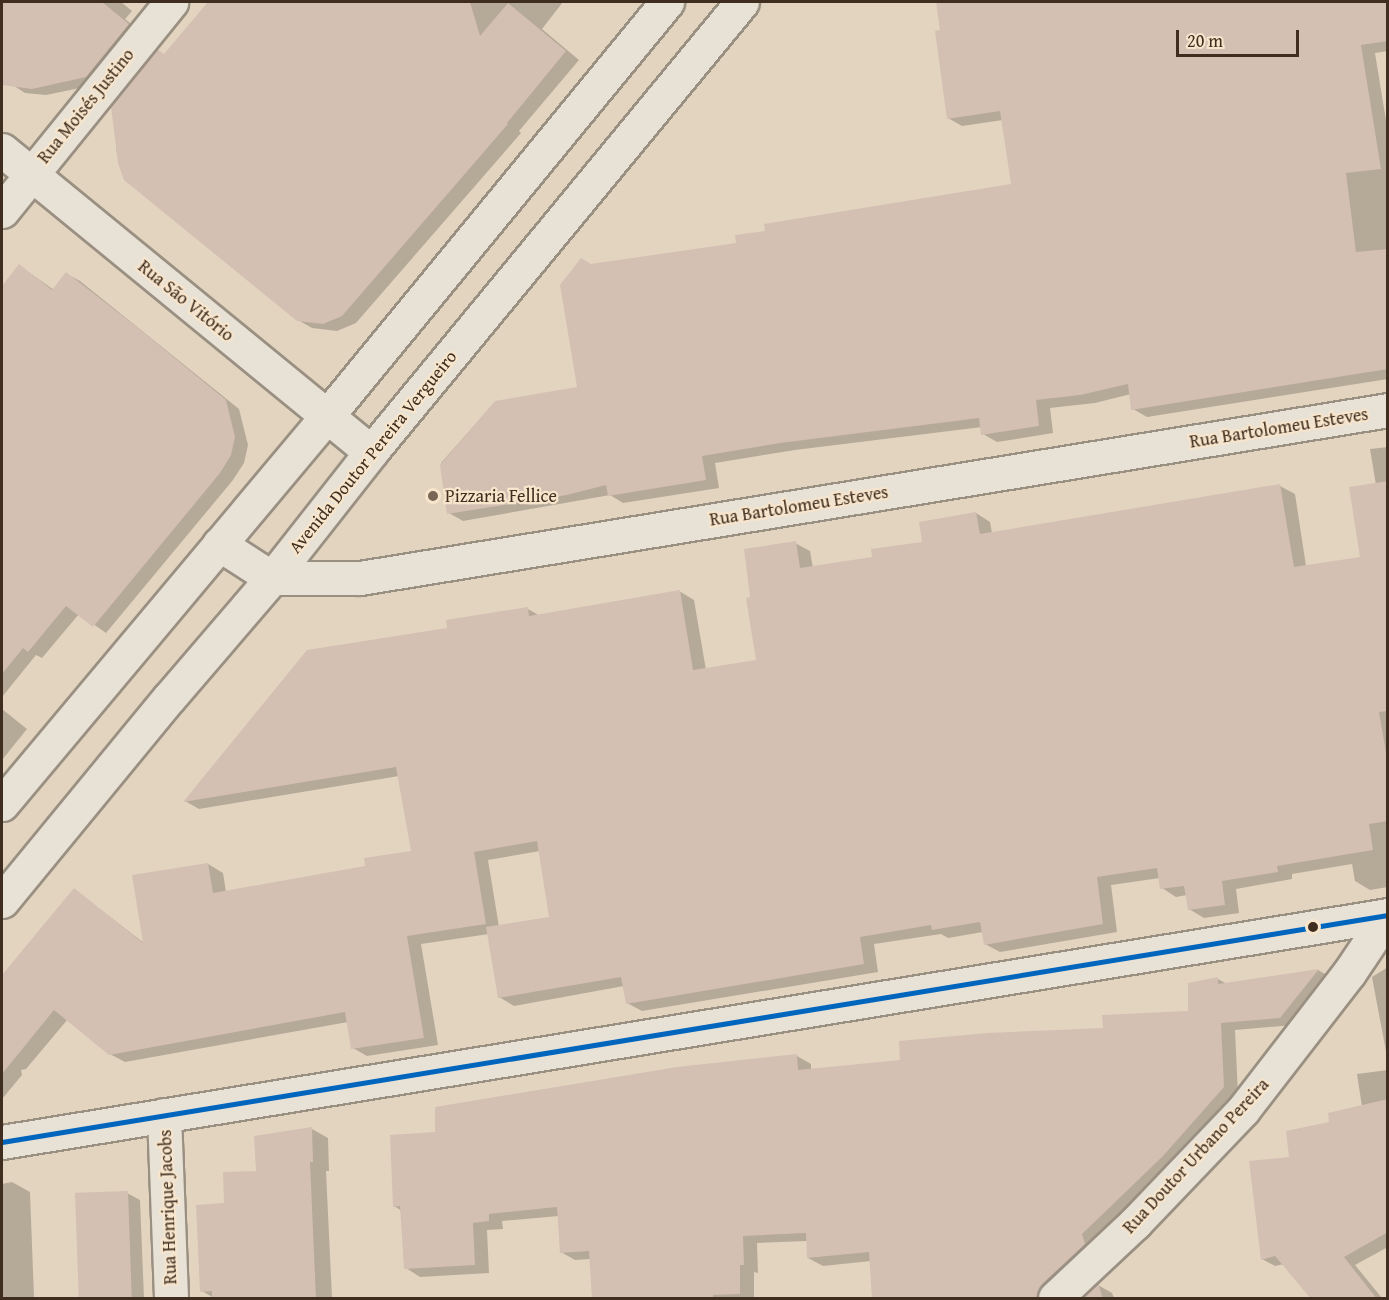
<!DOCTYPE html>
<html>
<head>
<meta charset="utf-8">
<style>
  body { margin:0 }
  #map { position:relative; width:1389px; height:1300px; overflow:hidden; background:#e3d4bf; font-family:"Gentium Book Plus",serif }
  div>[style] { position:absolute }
  .shadow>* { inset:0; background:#0003 }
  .building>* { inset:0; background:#d4bfb3; transform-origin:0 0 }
  .roads { filter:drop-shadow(2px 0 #9a9082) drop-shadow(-2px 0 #9a9082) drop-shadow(0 2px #9a9082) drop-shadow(0 -2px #9a9082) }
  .street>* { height:33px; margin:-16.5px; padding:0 16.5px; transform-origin:16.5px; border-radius:16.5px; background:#e8e1d6 }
  .secondary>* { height:33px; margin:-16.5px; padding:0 16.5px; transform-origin:16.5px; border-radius:16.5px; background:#e8e1d6 }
  .bus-1>* { height:4.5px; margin:-2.25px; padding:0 2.25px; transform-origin:2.25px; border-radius:2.25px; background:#0065bd }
  .dots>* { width:16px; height:16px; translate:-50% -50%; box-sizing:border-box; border:3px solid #f7e5cc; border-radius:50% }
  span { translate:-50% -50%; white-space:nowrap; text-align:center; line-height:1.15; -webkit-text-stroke:4.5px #f7e5cc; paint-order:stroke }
  .street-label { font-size:18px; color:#3f2d1f }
  .poi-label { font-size:18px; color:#3f2d1f }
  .left { translate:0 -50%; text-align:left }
  .frame { position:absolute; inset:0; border:3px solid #3f2d1f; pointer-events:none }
  .scale { position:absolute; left:1176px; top:30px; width:123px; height:27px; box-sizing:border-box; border:3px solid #3f2d1f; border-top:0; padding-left:8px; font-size:18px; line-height:21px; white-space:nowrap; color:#3f2d1f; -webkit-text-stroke:4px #f7e5cc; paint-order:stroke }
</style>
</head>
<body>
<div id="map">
  <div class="shadow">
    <i style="clip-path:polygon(2px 2px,121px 2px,132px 11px,125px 19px,141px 32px,99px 84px,46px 95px,25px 93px,2px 78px)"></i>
    <i style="clip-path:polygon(210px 2px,230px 10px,237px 2px,563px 2px,542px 29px,579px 60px,519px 131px,521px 133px,356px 323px,337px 331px,312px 328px,298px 320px,125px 179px,116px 149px,118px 139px,165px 55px)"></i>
    <i style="clip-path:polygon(949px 2px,1388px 2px,1388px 51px,1375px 53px,1388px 133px,1388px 379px,1147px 417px,1133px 409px,1131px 394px,1095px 403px,1050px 408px,1053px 433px,997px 442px,983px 434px,982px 427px,795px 450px,715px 463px,719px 488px,623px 503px,610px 495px,463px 521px,449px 513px,441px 463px,495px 402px,579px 388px,592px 266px,738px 245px,1013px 185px,1003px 120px,962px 126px,948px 118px,938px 3px)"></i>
    <i style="clip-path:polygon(20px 266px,54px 290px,67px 274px,80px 281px,239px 409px,248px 445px,244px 463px,233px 480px,106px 633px,79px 614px,42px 658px,36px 655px,2px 697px,2px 288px)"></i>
    <i style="clip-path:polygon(evenodd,1388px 447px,1388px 887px,1370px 890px,1355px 881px,1352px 864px,1292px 874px,1292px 879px,1236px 889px,1239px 913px,1204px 918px,1189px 909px,1187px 895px,1176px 897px,1162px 888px,1160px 878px,1111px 885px,1117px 932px,1000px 952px,985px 944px,983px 932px,948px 938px,941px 934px,874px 944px,878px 972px,642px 1011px,627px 1003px,624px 986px,514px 1006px,499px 997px,489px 934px,421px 944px,438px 1045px,367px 1056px,353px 1048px,348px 1022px,125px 1062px,110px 1054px,68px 1019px,26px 1069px,21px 1070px,22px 1075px,2px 1099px,2px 977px,75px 890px,144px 943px,208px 864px,223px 873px,226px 892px,367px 867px,412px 852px,399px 776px,199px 809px,185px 801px,449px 629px,528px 609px,540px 616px,679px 591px,694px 600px,706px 670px,757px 662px,752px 599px,795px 543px,810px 551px,813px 568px,874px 558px,924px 543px,976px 513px,990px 522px,992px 533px,1280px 486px,1295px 494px,1306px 566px,1361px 558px,1376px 485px,1370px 449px,1388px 447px,540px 851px,551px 918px,499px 927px,488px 860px,540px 851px)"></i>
    <i style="clip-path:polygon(2px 709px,27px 729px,2px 760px)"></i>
    <i style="clip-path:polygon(1388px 967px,1388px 1062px,1372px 977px)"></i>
    <i style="clip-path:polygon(1318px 970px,1332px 978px,1294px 1025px,1235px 1030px,1238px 1095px,1053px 1298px,980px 1298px,871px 1261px,823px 1266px,808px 1258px,807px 1241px,757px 1243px,758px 1273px,754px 1272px,754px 1298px,593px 1298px,591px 1259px,575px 1260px,561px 1252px,559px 1216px,502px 1221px,503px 1229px,487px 1230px,489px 1273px,420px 1277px,406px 1268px,402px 1211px,394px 1206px,437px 1134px,797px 1056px,811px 1064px,811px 1070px,901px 1061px,1104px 1030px,1190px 1012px,1218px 979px,1227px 984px)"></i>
    <i style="clip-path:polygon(1388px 1070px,1388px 1247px,1355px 1265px,1382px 1298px,1314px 1298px,1284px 1264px,1275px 1266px,1262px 1259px,1291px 1159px,1331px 1123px,1362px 1107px,1357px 1074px)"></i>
    <i style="clip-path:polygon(312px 1129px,328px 1138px,329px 1171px,326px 1171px,332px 1298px,214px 1298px,202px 1291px,226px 1205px,257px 1172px)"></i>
    <i style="clip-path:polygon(12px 1182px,30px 1192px,34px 1298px,2px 1298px,2px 1184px)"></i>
    <i style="clip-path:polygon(127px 1193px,140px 1200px,144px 1298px,80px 1298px)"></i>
    <i style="clip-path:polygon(1098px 1285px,1112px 1293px,1114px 1298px,1084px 1298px)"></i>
  </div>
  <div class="building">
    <i style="clip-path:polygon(2px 2px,102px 2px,129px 24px,86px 77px,32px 89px,2px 85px)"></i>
    <i style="clip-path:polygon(208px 2px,470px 2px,480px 36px,508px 3px,566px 51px,507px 123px,508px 124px,342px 316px,323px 324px,297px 321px,124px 180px,118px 163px,111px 106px,157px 49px,164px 54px)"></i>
    <i style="clip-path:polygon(936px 2px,1388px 2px,1388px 41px,1361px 45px,1381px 169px,1346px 173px,1356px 252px,1388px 249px,1388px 369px,1131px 410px,1128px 384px,1080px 395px,1036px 400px,1039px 426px,981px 435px,979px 418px,780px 443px,702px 456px,706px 480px,608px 496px,606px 485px,567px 495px,447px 514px,440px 465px,495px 401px,577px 387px,560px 285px,581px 258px,591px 264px,736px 243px,735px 235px,765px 231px,764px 224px,1011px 184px,1000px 111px,947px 119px,935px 31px,940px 30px)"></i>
    <i style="clip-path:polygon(19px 264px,52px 290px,66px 272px,138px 328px,226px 400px,235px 437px,231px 455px,220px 473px,93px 627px,66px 606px,28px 652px,23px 648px,2px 674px,2px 286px)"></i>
    <i style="clip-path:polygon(1388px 481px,1388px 711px,1379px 712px,1388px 764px,1388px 821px,1369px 824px,1373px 850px,1277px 866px,1278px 872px,1222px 881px,1225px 905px,1188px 910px,1184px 886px,1160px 889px,1157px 868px,1097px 877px,1103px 924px,984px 945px,980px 922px,932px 930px,931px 925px,860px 937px,864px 964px,626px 1004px,621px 977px,498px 998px,486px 927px,549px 917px,537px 841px,474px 852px,486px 924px,407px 936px,424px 1038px,351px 1049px,345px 1012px,109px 1055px,54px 1010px,2px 1074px,2px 975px,74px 888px,143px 943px,132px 875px,208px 863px,213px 893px,365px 866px,364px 858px,411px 851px,396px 767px,183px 802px,307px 650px,447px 628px,446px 620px,528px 607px,529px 616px,680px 590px,693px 670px,756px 660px,746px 598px,750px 597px,744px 549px,796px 541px,800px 568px,872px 557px,871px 549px,922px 542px,919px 522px,976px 512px,980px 534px,1280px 484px,1294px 567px,1360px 557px,1349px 487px)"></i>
    <i style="clip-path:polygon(1319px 969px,1280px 1018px,1221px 1023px,1224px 1087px,1163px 1156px,1082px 1234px,1085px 1244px,1042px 1284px,1037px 1299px,872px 1299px,869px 1252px,807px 1258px,806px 1233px,743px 1236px,744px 1265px,740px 1265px,740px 1294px,713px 1295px,713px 1299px,592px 1299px,589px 1251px,560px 1253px,557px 1207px,489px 1214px,489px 1221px,473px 1223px,475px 1265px,404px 1269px,400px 1206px,393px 1207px,390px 1135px,435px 1132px,435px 1107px,677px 1067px,797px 1054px,798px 1070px,900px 1060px,899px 1041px,988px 1033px,1103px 1028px,1102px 1015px,1188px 1011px,1188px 983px,1218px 977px,1218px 984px)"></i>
    <i style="clip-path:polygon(1388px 1099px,1388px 1232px,1344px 1257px,1377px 1299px,1311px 1299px,1275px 1256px,1261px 1260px,1249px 1161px,1289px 1157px,1286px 1131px,1329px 1122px,1328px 1113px)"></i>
    <i style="clip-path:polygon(312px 1127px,313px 1162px,310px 1162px,316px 1299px,212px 1299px,212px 1291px,200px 1292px,196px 1205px,224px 1203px,223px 1172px,256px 1171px,254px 1136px)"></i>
    <i style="left:128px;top:1191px;width:108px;height:53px;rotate:88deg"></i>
    <i style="clip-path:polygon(1098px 1283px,1103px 1299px,1082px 1299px)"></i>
  </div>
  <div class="roads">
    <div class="street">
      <i style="left:2px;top:150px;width:477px;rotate:39.3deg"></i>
      <i style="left:2px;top:211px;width:269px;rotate:-51deg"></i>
      <i style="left:219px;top:544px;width:63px;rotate:32.7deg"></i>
      <i style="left:272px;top:578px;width:88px"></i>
      <i style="left:360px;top:578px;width:1042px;rotate:-9.28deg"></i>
      <i style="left:164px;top:1115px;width:183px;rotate:87.8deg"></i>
      <i style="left:2px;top:1142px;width:1404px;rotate:-9.3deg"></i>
      <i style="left:1055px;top:1298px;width:110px;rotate:-43.2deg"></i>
      <i style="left:1135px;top:1223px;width:156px;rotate:-46.3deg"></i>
      <i style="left:1243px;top:1110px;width:173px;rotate:-52.3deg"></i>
      <i style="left:1349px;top:973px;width:70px;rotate:-56.1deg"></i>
    </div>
    <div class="secondary">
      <i style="left:2px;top:804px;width:506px;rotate:-50.05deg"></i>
      <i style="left:327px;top:416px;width:536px;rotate:-50.61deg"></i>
      <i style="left:2px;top:901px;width:263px;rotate:-50.6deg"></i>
      <i style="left:169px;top:698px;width:158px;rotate:-49.4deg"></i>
      <i style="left:272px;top:578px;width:160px;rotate:-51.8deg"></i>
      <i style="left:371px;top:452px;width:583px;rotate:-50.5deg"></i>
    </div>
  </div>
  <div class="bus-1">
    <i style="left:2px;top:1142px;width:1404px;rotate:-9.3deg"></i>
  </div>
  <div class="dots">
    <i style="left:433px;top:496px;background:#786757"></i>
    <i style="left:1313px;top:927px;background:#3f2d1f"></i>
  </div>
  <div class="street-label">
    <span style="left:86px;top:106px;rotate:-51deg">Rua Moisés Justino</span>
    <span style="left:186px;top:301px;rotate:39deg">Rua São Vitório</span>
    <span style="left:1279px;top:428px;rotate:-9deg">Rua Bartolomeu Esteves</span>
    <span style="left:373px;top:452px;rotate:-51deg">Avenida Doutor Pereira Vergueiro</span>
    <span style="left:799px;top:506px;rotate:-9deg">Rua Bartolomeu Esteves</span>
    <span style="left:1196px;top:1156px;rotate:-47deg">Rua Doutor Urbano Pereira</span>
    <span style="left:168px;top:1207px;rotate:-92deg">Rua Henrique Jacobs</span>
  </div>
  <div class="poi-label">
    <span class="left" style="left:445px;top:496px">Pizzaria Fellice</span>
  </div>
  <div class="frame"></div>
  <div class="scale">20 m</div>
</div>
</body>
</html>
